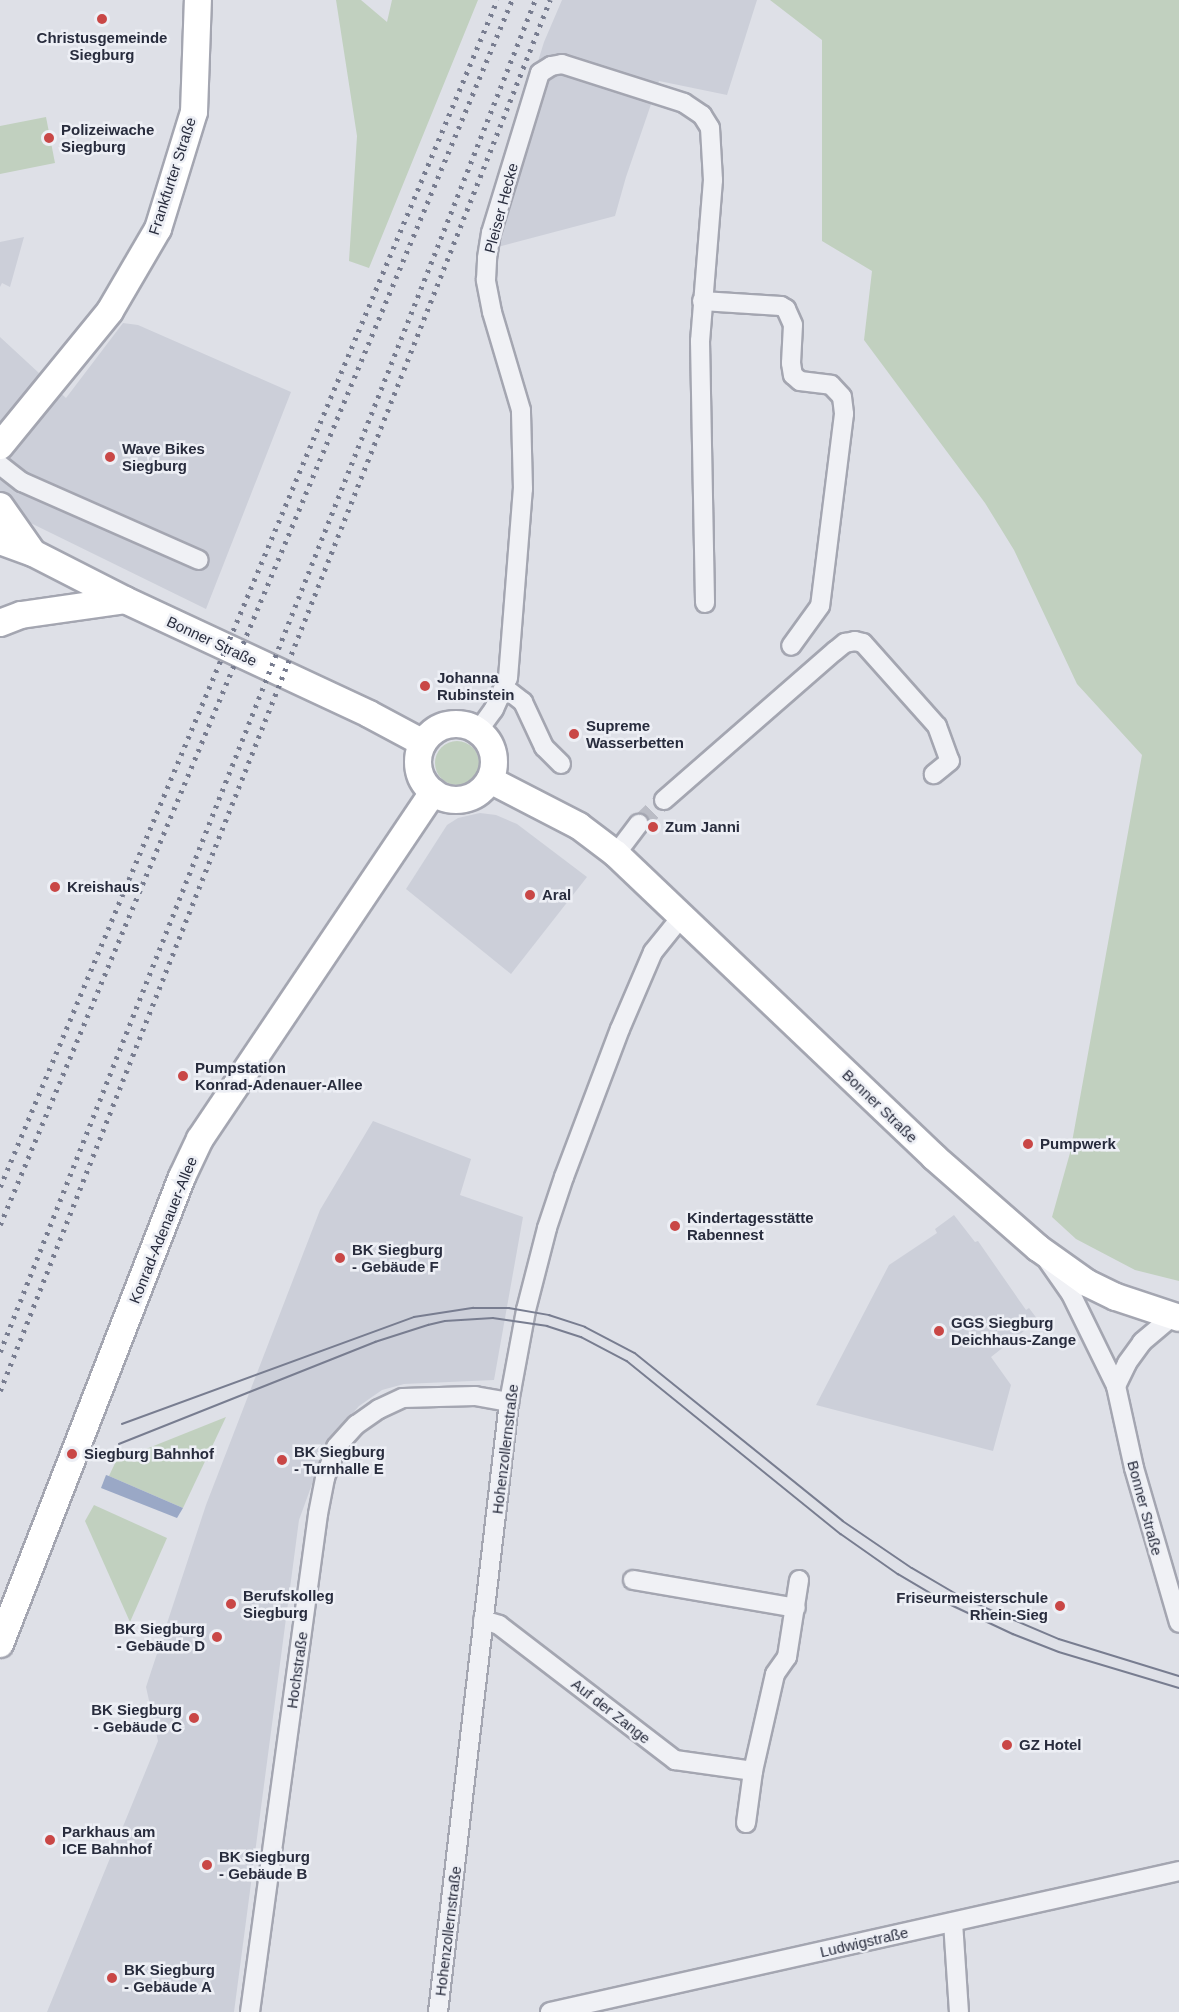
<!DOCTYPE html>
<html>
<head>
<meta charset="utf-8">
<style>
  body { margin:0 }
  #map { position:relative; width:1179px; height:2012px; overflow:hidden; background:#dee0e7; font-family:Arial,sans-serif }
  div>[style] { position:absolute }
  .built>* { inset:0; background:#cccfd9 }
  .green>* { inset:0; background:#c1d0bf }
  .round { border-radius:50% }
  .water>* { inset:0; background:#9aa8c6 }
  .street-tunnel>* { height:18px; margin-top:-9px; transform-origin:0; background:repeating-linear-gradient(90deg,#babcc5 0 18px,transparent 0 27px) }
  .roads { filter:drop-shadow(2px 0 #a4a6b1) drop-shadow(-2px 0 #a4a6b1) drop-shadow(0 2px #a4a6b1) drop-shadow(0 -2px #a4a6b1) }
  .street>* { height:18px; margin:-9px; padding:0 9px; transform-origin:9px; border-radius:9px; background:#f0f1f5 }
  .secondary>* { height:26px; margin:-13px; padding:0 13px; transform-origin:13px; border-radius:13px; background:#fff }
  .secondary>.ring { margin:-13px; padding:0; box-sizing:content-box; background:none; border:26px solid #fff; border-radius:50% }
  .tram>* { height:1.5px; margin:-0.75px; padding:0 0.75px; transform-origin:0.75px; border-radius:0.75px; background:#787d90 }
  .rail>* { height:4.5px; margin-top:-2.25px; transform-origin:0; background:repeating-linear-gradient(90deg,#787d90 0 3px,transparent 0 9px) }
  .dots>* { width:16px; height:16px; translate:-50% -50%; box-sizing:border-box; border:3px solid #edeff5; border-radius:50% }
  span { translate:-50% -50%; white-space:nowrap; text-align:center; line-height:1.15; -webkit-text-stroke:5px #edeff5; paint-order:stroke }
  .poi-label { font-size:15px; color:#282c3d; font-weight:700 }
  .left { translate:0 -50%; text-align:left }
  .right { translate:-100% -50%; text-align:right }
  .street-label { font-size:15px; color:#282c3d }
</style>
</head>
<body>
<div id="map">
  <div class="built">
    <i style="clip-path:polygon(562px 0,757px 0,727px 95px,659px 81px,626px 177px,615px 216px,479px 252px,544px 42px)"></i>
    <i style="clip-path:polygon(24px 237px,10px 287px,2px 283px,0 287px,0 242px)"></i>
    <i style="clip-path:polygon(123px 323px,138px 325px,291px 392px,206px 609px,0 508px,0 337px,66px 398px)"></i>
    <i style="clip-path:polygon(480px 813px,496px 815px,517px 824px,587px 877px,511px 974px,406px 889px,447px 825px,458px 818px)"></i>
    <i style="clip-path:polygon(373px 1121px,471px 1159px,460px 1195px,523px 1217px,494px 1380px,404px 1384px,382px 1390px,359px 1406px,327px 1443px,299px 1520px,234px 2012px,47px 2012px,158px 1741px,146px 1687px,206px 1505px,320px 1210px)"></i>
    <i style="clip-path:polygon(954px 1215px,975px 1242px,978px 1241px,1026px 1310px,1029px 1308px,1038px 1320px,991px 1357px,1011px 1385px,993px 1451px,816px 1405px,889px 1265px,937px 1233px,935px 1229px)"></i>
  </div>
  <div class="green">
    <i style="clip-path:polygon(336px 0,361px 0,387px 22px,392px 0,478px 0,369px 268px,349px 261px,357px 136px)"></i>
    <i style="clip-path:polygon(770px 0,1179px 0,1179px 1281px,1135px 1270px,1076px 1239px,1052px 1217px,1070px 1153px,1142px 755px,1077px 684px,1014px 550px,985px 503px,864px 340px,872px 271px,822px 241px,822px 40px)"></i>
    <i style="clip-path:polygon(46px 117px,55px 163px,0 174px,0 126px)"></i>
    <i class="round" style="left:435px;top:741px;width:44px;height:44px"></i>
    <i style="clip-path:polygon(226px 1417px,183px 1508px,109px 1476px,116px 1461px)"></i>
    <i style="clip-path:polygon(94px 1505px,167px 1538px,130px 1622px,85px 1521px)"></i>
  </div>
  <div class="water">
    <i style="clip-path:polygon(106px 1475px,109px 1476px,183px 1508px,177px 1518px,101px 1488px)"></i>
  </div>
  <div class="street-tunnel">
    <i style="left:639px;top:824px;width:35px;rotate:-44deg"></i>
  </div>
  <div class="roads">
    <div class="street">
      <i style="left:702px;top:301px;width:79px;rotate:3.6deg"></i>
      <i style="left:781px;top:306px;width:6px;rotate:31deg"></i>
      <i style="left:786px;top:309px;width:17px;rotate:66deg"></i>
      <i style="left:793px;top:325px;width:38px;rotate:93deg"></i>
      <i style="left:791px;top:363px;width:12px;rotate:81deg"></i>
      <i style="left:793px;top:375px;width:9px;rotate:41deg"></i>
      <i style="left:800px;top:381px;width:31px;rotate:7deg"></i>
      <i style="left:831px;top:385px;width:16px;rotate:47deg"></i>
      <i style="left:842px;top:397px;width:17px;rotate:83deg"></i>
      <i style="left:844px;top:414px;width:193px;rotate:97.1deg"></i>
      <i style="left:820px;top:606px;width:49px;rotate:125.9deg"></i>
      <i style="left:0;top:465px;width:28px;rotate:38deg"></i>
      <i style="left:22px;top:482px;width:193px;rotate:23.8deg"></i>
      <i style="left:505px;top:688px;width:23px;rotate:38deg"></i>
      <i style="left:523px;top:702px;width:50px;rotate:65deg"></i>
      <i style="left:544px;top:747px;width:24px;rotate:45deg"></i>
      <i style="left:478px;top:731px;width:27px;rotate:-54deg"></i>
      <i style="left:494px;top:709px;width:34px;rotate:-66deg"></i>
      <i style="left:508px;top:678px;width:190px;rotate:-85.5deg"></i>
      <i style="left:523px;top:489px;width:79px;rotate:-91.5deg"></i>
      <i style="left:521px;top:410px;width:102px;rotate:-106.5deg"></i>
      <i style="left:492px;top:312px;width:33px;rotate:-101deg"></i>
      <i style="left:486px;top:280px;width:22px;rotate:-87deg"></i>
      <i style="left:487px;top:258px;width:25px;rotate:-81deg"></i>
      <i style="left:491px;top:233px;width:167px;rotate:-73deg"></i>
      <i style="left:540px;top:73px;width:13px;rotate:-32deg"></i>
      <i style="left:551px;top:66px;width:11px;rotate:-10deg"></i>
      <i style="left:562px;top:64px;width:128px;rotate:17.7deg"></i>
      <i style="left:684px;top:103px;width:22px;rotate:34deg"></i>
      <i style="left:702px;top:115px;width:15px;rotate:58deg"></i>
      <i style="left:710px;top:128px;width:52px;rotate:86.7deg"></i>
      <i style="left:713px;top:180px;width:162px;rotate:94.6deg"></i>
      <i style="left:700px;top:341px;width:262px;rotate:88.9deg"></i>
      <i style="left:664px;top:800px;width:227px;rotate:-41.1deg"></i>
      <i style="left:835px;top:651px;width:13px;rotate:-39deg"></i>
      <i style="left:845px;top:643px;width:10px;rotate:-11deg"></i>
      <i style="left:855px;top:641px;width:8px;rotate:14deg"></i>
      <i style="left:863px;top:643px;width:111px;rotate:48.3deg"></i>
      <i style="left:937px;top:726px;width:37px;rotate:70deg"></i>
      <i style="left:950px;top:761px;width:21px;rotate:141deg"></i>
      <i style="left:616px;top:854px;width:38px;rotate:-53deg"></i>
      <i style="left:1048px;top:1261px;width:40px;rotate:55.1deg"></i>
      <i style="left:1071px;top:1294px;width:102px;rotate:63.9deg"></i>
      <i style="left:1116px;top:1386px;width:84px;rotate:77.6deg"></i>
      <i style="left:1134px;top:1468px;width:161px;rotate:73.8deg"></i>
      <i style="left:1116px;top:1386px;width:25px;rotate:-64deg"></i>
      <i style="left:1127px;top:1363px;width:26px;rotate:-54deg"></i>
      <i style="left:1142px;top:1342px;width:39px;rotate:-40deg"></i>
      <i style="left:633px;top:1580px;width:165px;rotate:9.7deg"></i>
      <i style="left:483px;top:1620px;width:17px;rotate:17deg"></i>
      <i style="left:499px;top:1625px;width:222px;rotate:37.5deg"></i>
      <i style="left:675px;top:1760px;width:79px;rotate:8deg"></i>
      <i style="left:753px;top:1771px;width:99px;rotate:-77.2deg"></i>
      <i style="left:775px;top:1674px;width:21px;rotate:-55deg"></i>
      <i style="left:787px;top:1657px;width:78px;rotate:-81.1deg"></i>
      <i style="left:746px;top:1823px;width:52px;rotate:-82.3deg"></i>
      <i style="left:953px;top:1922px;width:90px;rotate:86.2deg"></i>
      <i style="left:250px;top:2012px;width:503px;rotate:-82.22deg"></i>
      <i style="left:318px;top:1514px;width:37px;rotate:-79deg"></i>
      <i style="left:325px;top:1478px;width:33px;rotate:-70deg"></i>
      <i style="left:336px;top:1447px;width:30px;rotate:-48deg"></i>
      <i style="left:356px;top:1425px;width:28px;rotate:-35deg"></i>
      <i style="left:379px;top:1409px;width:26px;rotate:-25deg"></i>
      <i style="left:403px;top:1398px;width:72px;rotate:-1.6deg"></i>
      <i style="left:475px;top:1396px;width:35px;rotate:10deg"></i>
      <i style="left:438px;top:2012px;width:614px;rotate:-83.36deg"></i>
      <i style="left:509px;top:1402px;width:94px;rotate:-79.5deg"></i>
      <i style="left:526px;top:1310px;width:85px;rotate:-75.6deg"></i>
      <i style="left:547px;top:1228px;width:54px;rotate:-71.6deg"></i>
      <i style="left:564px;top:1177px;width:158px;rotate:-69.3deg"></i>
      <i style="left:620px;top:1029px;width:84px;rotate:-66.8deg"></i>
      <i style="left:653px;top:952px;width:46px;rotate:-51.1deg"></i>
      <i style="left:550px;top:2012px;width:645px;rotate:-12.63deg"></i>
    </div>
    <div class="secondary">
      <i style="left:0;top:446px;width:174px;rotate:-50.8deg"></i>
      <i style="left:110px;top:311px;width:95px;rotate:-59.7deg"></i>
      <i style="left:158px;top:229px;width:122px;rotate:-72.9deg"></i>
      <i style="left:194px;top:112px;width:112px;rotate:-88deg"></i>
      <i style="left:0;top:506px;width:57px;rotate:54.9deg"></i>
      <i style="left:0;top:541px;width:35px;rotate:20deg"></i>
      <i style="left:33px;top:553px;width:103px;rotate:27.1deg"></i>
      <i style="left:125px;top:600px;width:269px;rotate:25deg"></i>
      <i style="left:369px;top:714px;width:61px;rotate:28.2deg"></i>
      <i style="left:0;top:623px;width:22px;rotate:-21deg"></i>
      <i style="left:21px;top:615px;width:105px;rotate:-8.2deg"></i>
      <i class="ring" style="left:418px;top:724px;width:50px;height:50px"></i>
      <i style="left:490px;top:780px;width:100px;rotate:27.3deg"></i>
      <i style="left:579px;top:826px;width:46px;rotate:37.1deg"></i>
      <i style="left:616px;top:854px;width:439px;rotate:43.6deg"></i>
      <i style="left:934px;top:1157px;width:138px;rotate:41.2deg"></i>
      <i style="left:1038px;top:1248px;width:60px;rotate:35.5deg"></i>
      <i style="left:1087px;top:1283px;width:32px;rotate:26deg"></i>
      <i style="left:1116px;top:1297px;width:66px;rotate:18.4deg"></i>
      <i style="left:0;top:1644px;width:501px;rotate:-68.71deg"></i>
      <i style="left:182px;top:1177px;width:42px;rotate:-64.7deg"></i>
      <i style="left:200px;top:1139px;width:418px;rotate:-56.1deg"></i>
    </div>
  </div>
  <div class="tram">
    <i style="left:122px;top:1424px;width:311px;rotate:-20.1deg"></i>
    <i style="left:414px;top:1317px;width:60px;rotate:-8.7deg"></i>
    <i style="left:473px;top:1308px;width:36px"></i>
    <i style="left:509px;top:1308px;width:41px;rotate:9.9deg"></i>
    <i style="left:549px;top:1315px;width:38px;rotate:18deg"></i>
    <i style="left:585px;top:1327px;width:56px;rotate:27.5deg"></i>
    <i style="left:635px;top:1353px;width:267px;rotate:38.9deg"></i>
    <i style="left:843px;top:1521px;width:83px;rotate:34.3deg"></i>
    <i style="left:912px;top:1568px;width:61px;rotate:30.3deg"></i>
    <i style="left:965px;top:1599px;width:102px;rotate:23.1deg"></i>
    <i style="left:1059px;top:1639px;width:126px;rotate:17.1deg"></i>
    <i style="left:119px;top:1444px;width:276px;rotate:-21.7deg"></i>
    <i style="left:375px;top:1342px;width:56px;rotate:-17.8deg"></i>
    <i style="left:428px;top:1325px;width:17px;rotate:-13deg"></i>
    <i style="left:445px;top:1321px;width:48px;rotate:-3.6deg"></i>
    <i style="left:493px;top:1318px;width:55px;rotate:8.4deg"></i>
    <i style="left:547px;top:1326px;width:36px;rotate:18deg"></i>
    <i style="left:581px;top:1337px;width:52px;rotate:27.6deg"></i>
    <i style="left:627px;top:1361px;width:275px;rotate:39deg"></i>
    <i style="left:841px;top:1534px;width:70px;rotate:35.1deg"></i>
    <i style="left:898px;top:1574px;width:57px;rotate:30.6deg"></i>
    <i style="left:947px;top:1603px;width:73px;rotate:25.2deg"></i>
    <i style="left:1013px;top:1634px;width:49px;rotate:21.4deg"></i>
    <i style="left:1059px;top:1652px;width:125px;rotate:16.7deg"></i>
  </div>
  <div class="rail">
    <i style="left:0;top:1187px;width:1287px;rotate:-67.28deg"></i>
    <i style="left:0;top:1225px;width:1328px;rotate:-67.32deg"></i>
    <i style="left:0;top:1352px;width:1454px;rotate:-68.41deg"></i>
    <i style="left:0;top:1391px;width:1496px;rotate:-68.43deg"></i>
  </div>
  <div class="dots">
    <i style="left:102px;top:19px;background:#c94746"></i>
    <i style="left:49px;top:138px;background:#c94746"></i>
    <i style="left:110px;top:457px;background:#c94746"></i>
    <i style="left:425px;top:686px;background:#c94746"></i>
    <i style="left:574px;top:734px;background:#c94746"></i>
    <i style="left:653px;top:827px;background:#c94746"></i>
    <i style="left:55px;top:887px;background:#c94746"></i>
    <i style="left:530px;top:895px;background:#c94746"></i>
    <i style="left:183px;top:1076px;background:#c94746"></i>
    <i style="left:1028px;top:1144px;background:#c94746"></i>
    <i style="left:675px;top:1226px;background:#c94746"></i>
    <i style="left:340px;top:1258px;background:#c94746"></i>
    <i style="left:939px;top:1331px;background:#c94746"></i>
    <i style="left:72px;top:1454px;background:#c94746"></i>
    <i style="left:282px;top:1460px;background:#c94746"></i>
    <i style="left:231px;top:1604px;background:#c94746"></i>
    <i style="left:1060px;top:1606px;background:#c94746"></i>
    <i style="left:217px;top:1637px;background:#c94746"></i>
    <i style="left:194px;top:1718px;background:#c94746"></i>
    <i style="left:1007px;top:1745px;background:#c94746"></i>
    <i style="left:50px;top:1840px;background:#c94746"></i>
    <i style="left:207px;top:1865px;background:#c94746"></i>
    <i style="left:112px;top:1978px;background:#c94746"></i>
  </div>
  <div class="poi-label">
    <span style="left:102px;top:46px">Christusgemeinde<br>Siegburg</span>
    <span class="left" style="left:61px;top:138px">Polizeiwache<br>Siegburg</span>
    <span class="left" style="left:122px;top:457px">Wave Bikes<br>Siegburg</span>
    <span class="left" style="left:437px;top:686px">Johanna<br>Rubinstein</span>
    <span class="left" style="left:586px;top:734px">Supreme<br>Wasserbetten</span>
    <span class="left" style="left:665px;top:827px">Zum Janni</span>
    <span class="left" style="left:67px;top:887px">Kreishaus</span>
    <span class="left" style="left:542px;top:895px">Aral</span>
    <span class="left" style="left:195px;top:1076px">Pumpstation<br>Konrad-Adenauer-Allee</span>
    <span class="left" style="left:1040px;top:1144px">Pumpwerk</span>
    <span class="left" style="left:687px;top:1226px">Kindertagesstätte<br>Rabennest</span>
    <span class="left" style="left:352px;top:1258px">BK Siegburg<br>- Gebäude F</span>
    <span class="left" style="left:951px;top:1331px">GGS Siegburg<br>Deichhaus-Zange</span>
    <span class="left" style="left:294px;top:1460px">BK Siegburg<br>- Turnhalle E</span>
    <span class="left" style="left:84px;top:1454px">Siegburg Bahnhof</span>
    <span class="left" style="left:243px;top:1604px">Berufskolleg<br>Siegburg</span>
    <span class="right" style="left:1048px;top:1606px">Friseurmeisterschule<br>Rhein-Sieg</span>
    <span class="right" style="left:205px;top:1637px">BK Siegburg<br>- Gebäude D</span>
    <span class="right" style="left:182px;top:1718px">BK Siegburg<br>- Gebäude C</span>
    <span class="left" style="left:1019px;top:1745px">GZ Hotel</span>
    <span class="left" style="left:62px;top:1840px">Parkhaus am<br>ICE Bahnhof</span>
    <span class="left" style="left:219px;top:1865px">BK Siegburg<br>- Gebäude B</span>
    <span class="left" style="left:124px;top:1978px">BK Siegburg<br>- Gebäude A</span>
  </div>
  <div class="street-label">
    <span style="left:172px;top:176px;rotate:-72deg">Frankfurter Straße</span>
    <span style="left:501px;top:208px;rotate:-75deg">Pleiser Hecke</span>
    <span style="left:212px;top:641px;rotate:25deg">Bonner Straße</span>
    <span style="left:880px;top:1106px;rotate:44deg">Bonner Straße</span>
    <span style="left:163px;top:1230px;rotate:-68deg">Konrad-Adenauer-Allee</span>
    <span style="left:505px;top:1449px;rotate:-83deg">Hohenzollernstraße</span>
    <span style="left:1145px;top:1508px;rotate:75deg">Bonner Straße</span>
    <span style="left:297px;top:1670px;rotate:-82deg">Hochstraße</span>
    <span style="left:611px;top:1711px;rotate:38deg">Auf der Zange</span>
    <span style="left:448px;top:1931px;rotate:-83deg">Hohenzollernstraße</span>
    <span style="left:864px;top:1942px;rotate:-13deg">Ludwigstraße</span>
  </div>
</div>
</body>
</html>
